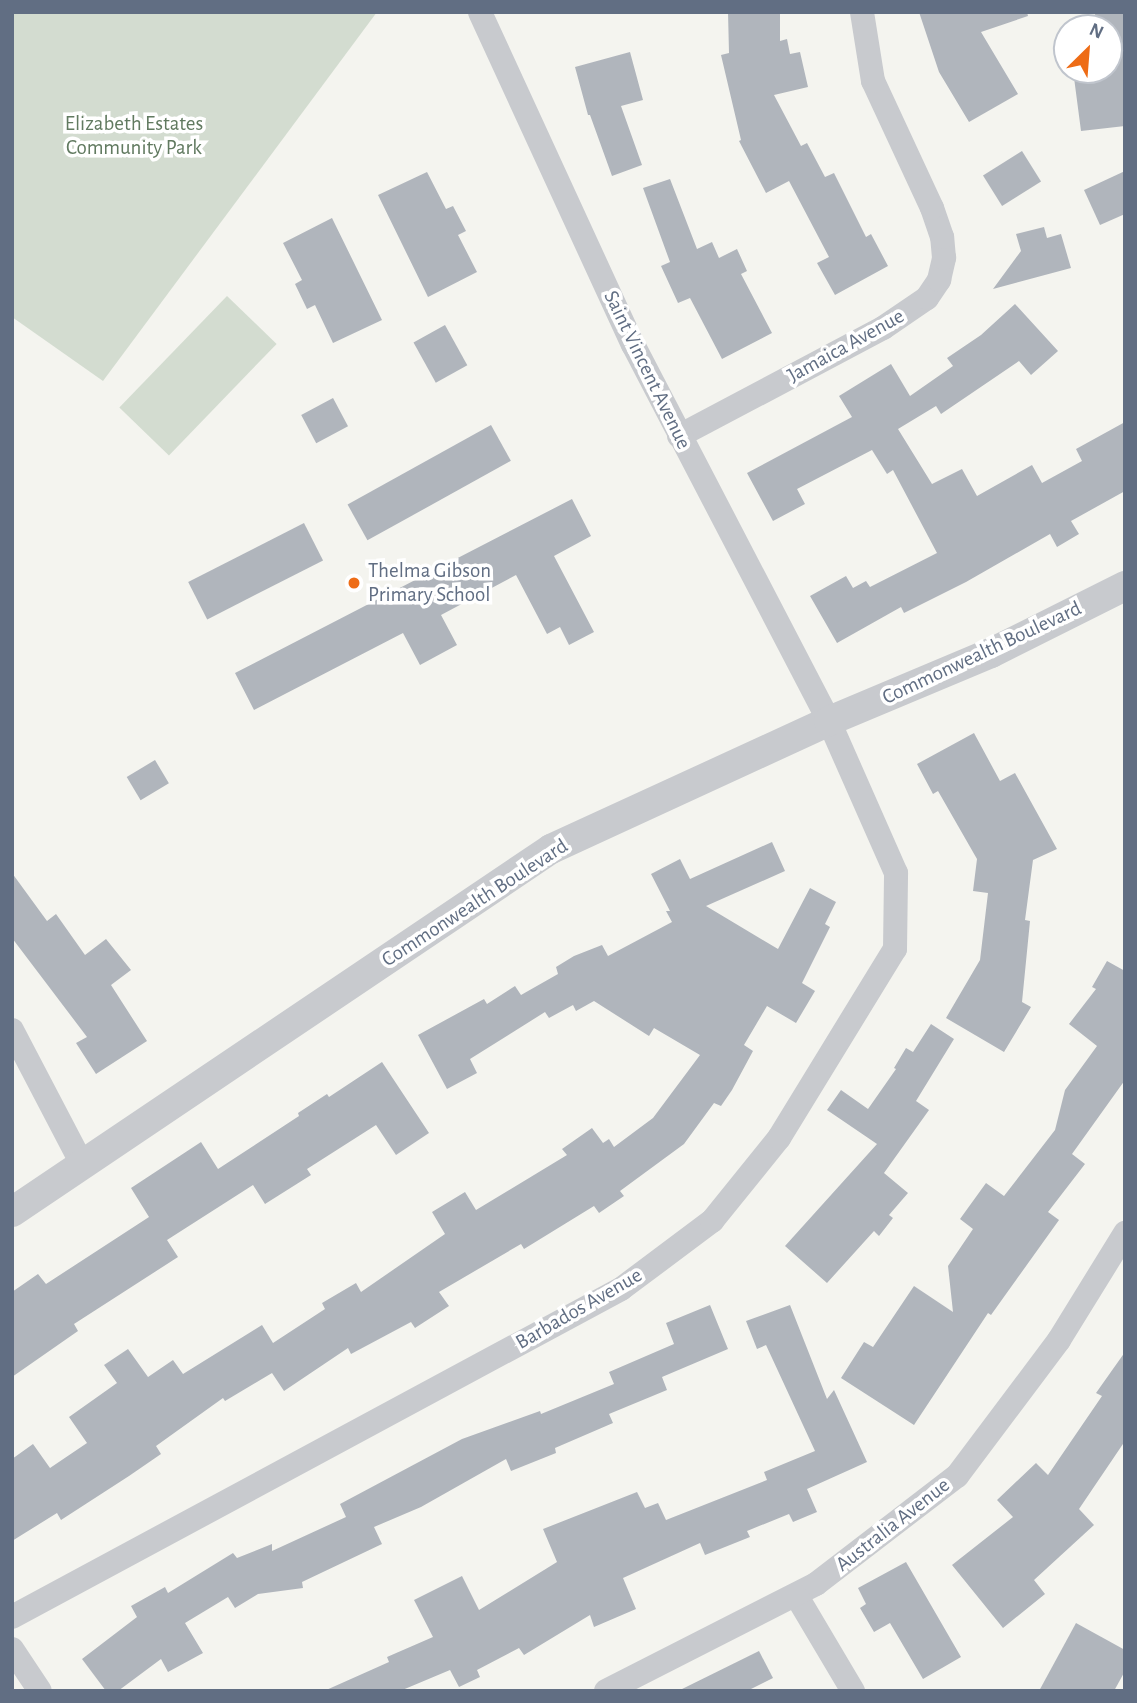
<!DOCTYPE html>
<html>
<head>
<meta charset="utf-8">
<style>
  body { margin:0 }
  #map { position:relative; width:1137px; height:1703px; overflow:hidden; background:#f4f4ef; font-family:"Alegreya Sans",sans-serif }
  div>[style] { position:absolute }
  .green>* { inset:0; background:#d3dcd0; transform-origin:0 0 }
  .building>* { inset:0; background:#b0b5bc; transform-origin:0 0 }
  .minor>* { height:24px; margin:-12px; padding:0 12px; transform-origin:12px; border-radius:12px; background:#c8cace }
  .tertiary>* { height:30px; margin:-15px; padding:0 15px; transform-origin:15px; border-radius:15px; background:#c8cace }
  .dots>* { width:19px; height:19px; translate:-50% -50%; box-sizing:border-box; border:4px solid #fff; border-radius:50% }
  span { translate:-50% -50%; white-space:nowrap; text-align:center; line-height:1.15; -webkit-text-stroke:7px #fff; paint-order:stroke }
  .park-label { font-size:21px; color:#617a60 }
  .street-label { font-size:21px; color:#616e83 }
  .poi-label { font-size:21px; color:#616e83 }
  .left { translate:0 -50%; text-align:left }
  .frame { position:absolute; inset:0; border:14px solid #616e83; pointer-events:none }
  .north { position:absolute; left:1053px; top:14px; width:70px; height:70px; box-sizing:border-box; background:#fff; border:2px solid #c0c5cd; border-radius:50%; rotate:25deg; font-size:19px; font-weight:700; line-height:28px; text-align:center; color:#616e83 }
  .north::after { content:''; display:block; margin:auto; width:24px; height:32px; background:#ee6c16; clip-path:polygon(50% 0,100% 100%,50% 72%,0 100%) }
</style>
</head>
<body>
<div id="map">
  <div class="green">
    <i style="clip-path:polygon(12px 12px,377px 12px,103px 381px,12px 317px)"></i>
    <i style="left:227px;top:296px;width:69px;height:155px;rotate:44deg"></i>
  </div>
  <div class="building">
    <i style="clip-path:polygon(728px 12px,780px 12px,780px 41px,787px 39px,790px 54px,800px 52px,808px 87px,774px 95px,801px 146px,807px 143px,825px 177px,834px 173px,866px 237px,871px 234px,888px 266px,835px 295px,817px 263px,829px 257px,789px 181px,766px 193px,739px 141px,741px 140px,721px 55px,729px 53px)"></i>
    <i style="clip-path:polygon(919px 12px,1027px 12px,1028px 16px,981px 32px,1018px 94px,969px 122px,939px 72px)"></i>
    <i style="clip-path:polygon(1095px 12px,1125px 12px,1125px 126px,1081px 131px,1073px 70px,1109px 70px,1109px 28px,1095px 28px)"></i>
    <i style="clip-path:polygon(630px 52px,643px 100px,621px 106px,642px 165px,612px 176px,590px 115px,588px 115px,575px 67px)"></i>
    <i style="left:1022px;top:151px;width:36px;height:46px;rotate:58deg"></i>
    <i style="clip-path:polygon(1125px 171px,1125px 214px,1100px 225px,1084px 190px)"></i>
    <i style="clip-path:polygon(427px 172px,446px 209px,453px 206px,466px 231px,458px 235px,477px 272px,428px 297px,378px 195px)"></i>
    <i style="clip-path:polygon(670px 179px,697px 249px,712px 242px,719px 258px,737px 249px,747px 271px,741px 274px,772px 333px,722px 359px,690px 298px,678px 303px,661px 266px,670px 262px,643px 188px)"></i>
    <i style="clip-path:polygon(332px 218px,382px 320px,333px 343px,315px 305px,307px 309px,295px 284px,302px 280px,283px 243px)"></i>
    <i style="clip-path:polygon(1044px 227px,1047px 238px,1061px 234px,1071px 268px,993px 289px,1021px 251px,1016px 234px)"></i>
    <i style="clip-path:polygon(1015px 304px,1058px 351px,1031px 375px,1019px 361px,941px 414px,936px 406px,898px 429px,932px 484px,962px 469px,977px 496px,1032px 465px,1042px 483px,1082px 461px,1076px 449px,1125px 422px,1125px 491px,1071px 521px,1079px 534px,1057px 547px,1050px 534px,966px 582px,904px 613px,901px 607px,837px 643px,810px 596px,846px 576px,853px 588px,866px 581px,870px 587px,937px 553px,893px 470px,887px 474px,872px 450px,797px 489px,805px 504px,773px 521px,747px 473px,852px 417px,839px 396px,891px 364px,910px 396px,953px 366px,947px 358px,981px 335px)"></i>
    <i style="left:445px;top:325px;width:46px;height:36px;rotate:61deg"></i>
    <i style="left:333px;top:398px;width:32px;height:36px;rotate:62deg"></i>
    <i style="left:491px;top:425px;width:41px;height:164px;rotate:61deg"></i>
    <i style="clip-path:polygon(572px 499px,591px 536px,554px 556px,594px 632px,569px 645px,560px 627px,547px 634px,516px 575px,441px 615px,457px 645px,420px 665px,403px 633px,254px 710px,235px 673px)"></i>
    <i style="left:304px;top:523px;width:42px;height:130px;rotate:63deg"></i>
    <i style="clip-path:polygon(974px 733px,1000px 781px,1015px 773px,1057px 849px,1033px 860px,1025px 920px,1030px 921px,1022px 1002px,1031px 1007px,1004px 1052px,946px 1018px,980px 960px,988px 893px,973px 891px,977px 859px,938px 791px,933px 794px,917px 764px)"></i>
    <i style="left:155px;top:760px;width:27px;height:33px;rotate:59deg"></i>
    <i style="clip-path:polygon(772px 842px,785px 871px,706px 906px,778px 949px,810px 888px,836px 902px,825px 924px,830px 927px,802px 983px,815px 991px,796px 1023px,767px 1006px,744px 1045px,753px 1051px,732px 1090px,721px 1106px,714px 1103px,684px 1144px,620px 1191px,624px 1196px,599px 1213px,594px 1206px,524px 1249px,521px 1244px,439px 1292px,449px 1306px,415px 1328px,411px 1322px,351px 1354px,348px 1348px,284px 1391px,272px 1373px,225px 1401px,223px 1398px,156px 1446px,161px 1454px,129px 1476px,61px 1520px,57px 1513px,12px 1541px,12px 1459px,33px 1444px,50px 1468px,87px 1443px,69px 1417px,117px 1383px,104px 1365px,128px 1349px,148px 1377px,173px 1360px,183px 1374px,262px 1325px,273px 1343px,325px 1309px,322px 1303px,356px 1283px,361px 1292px,445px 1234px,432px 1212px,465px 1192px,476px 1210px,567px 1155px,562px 1149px,592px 1128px,603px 1143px,609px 1139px,614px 1147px,653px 1118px,700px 1055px,654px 1028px,649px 1036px,594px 1001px,576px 1011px,573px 1005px,549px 1018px,545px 1012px,470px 1059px,477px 1073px,447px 1089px,418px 1035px,484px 999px,487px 1004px,515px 986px,521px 995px,558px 974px,556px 967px,574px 956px,602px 945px,608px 956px,672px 922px,666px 911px,670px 911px,651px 874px,680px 859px,690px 879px)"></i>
    <i style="clip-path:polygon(12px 873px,47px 921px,56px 914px,85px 955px,106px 939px,131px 970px,111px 985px,147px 1041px,96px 1074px,76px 1043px,87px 1037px,12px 938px)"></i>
    <i style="clip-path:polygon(1107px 961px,1125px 971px,1125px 1080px,1072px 1154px,1085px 1164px,1048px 1212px,1059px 1220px,991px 1315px,988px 1313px,914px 1425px,841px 1378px,864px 1342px,873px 1347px,914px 1286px,953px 1312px,948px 1266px,973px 1229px,960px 1219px,986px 1183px,1004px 1196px,1055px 1130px,1065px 1090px,1097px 1046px,1069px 1024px,1096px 989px,1092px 987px)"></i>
    <i style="clip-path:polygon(931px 1024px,954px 1039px,916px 1101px,929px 1110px,884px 1173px,908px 1193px,889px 1215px,893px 1218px,879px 1236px,874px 1231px,827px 1283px,785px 1246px,877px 1144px,827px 1110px,841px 1090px,868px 1109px,896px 1069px,894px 1068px,906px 1048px,913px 1052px)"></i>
    <i style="clip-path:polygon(382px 1062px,429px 1133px,396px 1155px,376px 1125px,307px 1169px,311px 1175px,265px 1204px,253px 1185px,167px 1240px,178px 1257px,74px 1324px,78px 1331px,12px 1377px,12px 1292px,38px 1274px,46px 1284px,149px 1217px,131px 1188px,201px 1142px,218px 1169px,299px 1116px,298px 1113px,327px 1094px,329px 1097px)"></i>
    <i style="clip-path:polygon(710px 1305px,728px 1349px,662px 1377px,667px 1390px,609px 1414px,613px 1423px,555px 1448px,556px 1453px,511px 1471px,506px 1459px,421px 1507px,374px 1527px,382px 1544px,302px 1582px,303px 1588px,258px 1594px,235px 1608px,228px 1597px,185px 1623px,203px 1653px,168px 1672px,161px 1659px,118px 1691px,106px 1691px,82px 1659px,137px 1617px,131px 1606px,165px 1587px,168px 1593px,233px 1553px,237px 1558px,272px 1544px,272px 1551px,346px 1517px,340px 1504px,462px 1439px,540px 1411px,541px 1414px,614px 1384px,609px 1372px,674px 1344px,666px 1323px)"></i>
    <i style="clip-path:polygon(790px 1305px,827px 1399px,834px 1390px,867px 1462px,807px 1489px,817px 1512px,793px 1522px,789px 1514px,747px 1531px,750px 1537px,705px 1555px,700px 1543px,623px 1578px,636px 1609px,594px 1627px,590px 1615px,524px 1655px,519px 1648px,477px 1670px,480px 1677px,459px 1687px,450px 1670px,400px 1691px,324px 1691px,389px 1662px,387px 1657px,433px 1637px,414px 1600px,462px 1576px,479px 1610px,557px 1562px,543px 1529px,637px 1492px,645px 1508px,658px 1503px,666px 1520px,767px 1480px,764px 1472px,815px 1451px,766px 1345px,757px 1349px,746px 1321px)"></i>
    <i style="clip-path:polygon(1125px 1352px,1125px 1441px,1079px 1509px,1094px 1525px,1034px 1580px,1045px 1594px,1003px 1628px,952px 1565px,1013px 1517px,997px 1500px,1036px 1463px,1048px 1475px,1102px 1396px,1096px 1393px)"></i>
    <i style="clip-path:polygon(906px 1562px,961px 1657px,923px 1679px,890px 1623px,874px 1632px,860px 1608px,866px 1604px,858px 1588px)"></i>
    <i style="clip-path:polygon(1076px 1623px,1125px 1650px,1125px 1671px,1114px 1691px,1039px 1691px)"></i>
    <i style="clip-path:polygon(759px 1651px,773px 1678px,747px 1691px,678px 1691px)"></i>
  </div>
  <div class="minor">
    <i style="left:679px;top:436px;width:231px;rotate:-27.9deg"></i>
    <i style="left:883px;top:328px;width:53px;rotate:-34.3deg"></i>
    <i style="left:927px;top:298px;width:22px;rotate:-56deg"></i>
    <i style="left:939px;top:280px;width:23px;rotate:-77deg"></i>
    <i style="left:944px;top:258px;width:21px;rotate:-95deg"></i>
    <i style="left:942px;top:237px;width:31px;rotate:-109deg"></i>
    <i style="left:932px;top:208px;width:140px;rotate:-114.9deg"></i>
    <i style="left:873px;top:81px;width:70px;rotate:-99.1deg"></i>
    <i style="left:12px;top:1030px;width:151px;rotate:62.4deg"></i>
    <i style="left:796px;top:1595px;width:112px;rotate:59.3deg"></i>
    <i style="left:12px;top:1617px;width:692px;rotate:-28.31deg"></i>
    <i style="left:621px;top:1289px;width:114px;rotate:-36.8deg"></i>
    <i style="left:712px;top:1221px;width:107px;rotate:-51.1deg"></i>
    <i style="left:779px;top:1138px;width:222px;rotate:-58.5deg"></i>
    <i style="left:895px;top:949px;width:76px;rotate:-89.2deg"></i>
    <i style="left:896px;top:873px;width:166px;rotate:-113.8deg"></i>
    <i style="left:829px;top:721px;width:424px;rotate:-117.5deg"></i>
    <i style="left:633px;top:345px;width:366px;rotate:-114.7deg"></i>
    <i style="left:12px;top:1649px;width:50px;rotate:56.3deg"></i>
    <i style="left:606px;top:1691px;width:236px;rotate:-27deg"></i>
    <i style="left:816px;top:1584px;width:178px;rotate:-37.5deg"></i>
    <i style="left:957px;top:1476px;width:170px;rotate:-53.1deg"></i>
    <i style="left:1059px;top:1340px;width:126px;rotate:-58.3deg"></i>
  </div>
  <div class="tertiary">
    <i style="left:12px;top:1212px;width:650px;rotate:-33.96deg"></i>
    <i style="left:551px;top:849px;width:306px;rotate:-24.7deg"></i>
    <i style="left:829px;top:721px;width:176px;rotate:-22.8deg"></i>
    <i style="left:991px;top:653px;width:150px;rotate:-26.6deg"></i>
  </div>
  <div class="dots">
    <i style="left:354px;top:583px;background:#ee6c16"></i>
  </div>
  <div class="park-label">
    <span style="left:134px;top:136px">Elizabeth Estates<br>Community Park</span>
  </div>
  <div class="street-label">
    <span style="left:846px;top:346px;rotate:-29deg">Jamaica Avenue</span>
    <span style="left:647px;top:370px;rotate:64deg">Saint Vincent Avenue</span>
    <span style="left:982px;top:653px;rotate:-25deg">Commonwealth Boulevard</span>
    <span style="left:475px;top:903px;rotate:-33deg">Commonwealth Boulevard</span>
    <span style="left:579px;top:1309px;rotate:-30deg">Barbados Avenue</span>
    <span style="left:893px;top:1525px;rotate:-38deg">Australia Avenue</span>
  </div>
  <div class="poi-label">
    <span class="left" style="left:368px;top:583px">Thelma Gibson<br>Primary School</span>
  </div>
  <div class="frame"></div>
  <div class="north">N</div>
</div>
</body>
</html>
